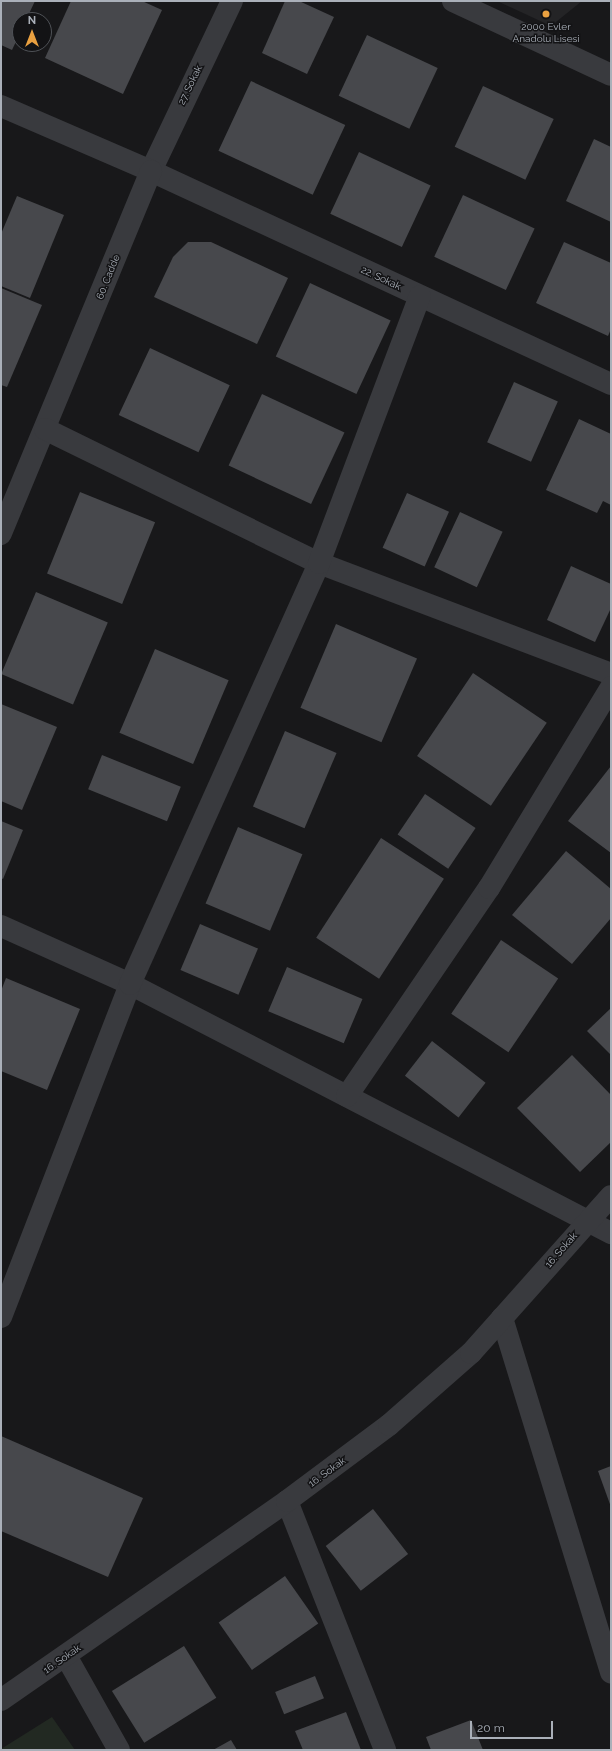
<!DOCTYPE html>
<html>
<head>
<meta charset="utf-8">
<style>
  body { margin:0 }
  #map { position:relative; width:612px; height:1751px; overflow:hidden; background:#18181a; font-family:Raleway,sans-serif }
  div>[style] { position:absolute }
  .built>* { inset:0; background:#242426 }
  .green>* { inset:0; background:#222922 }
  .building>* { inset:0; background:#47484c; transform-origin:0 0 }
  .minor>* { height:22px; margin:-11px; padding:0 11px; transform-origin:11px; border-radius:11px; background:#393a3e }
  .dots>* { width:11px; height:11px; translate:-50% -50%; box-sizing:border-box; border:2px solid #131315; border-radius:50% }
  span { translate:-50% -50%; white-space:nowrap; text-align:center; line-height:1.15; -webkit-text-stroke:3px #131315; paint-order:stroke }
  .poi-label { font-size:10px; color:#aab0b9 }
  .street-label { font-size:10px; color:#aab0b9 }
  .frame { position:absolute; inset:0; border:2px solid #aab0b9; pointer-events:none }
  .north { position:absolute; left:12px; top:12px; width:40px; height:40px; box-sizing:border-box; background:#131315; border:1px solid #4f5257; border-radius:50%; rotate:0deg; font-size:11px; font-weight:700; line-height:16px; text-align:center; color:#aab0b9 }
  .north::after { content:''; display:block; margin:auto; width:14px; height:18px; background:#e9a040; clip-path:polygon(50% 0,100% 100%,50% 72%,0 100%) }
  .scale { position:absolute; left:470px; top:1721px; width:83px; height:18px; box-sizing:border-box; border:2px solid #aab0b9; border-top:0; padding-left:5px; font-size:12px; line-height:14px; white-space:nowrap; color:#aab0b9; -webkit-text-stroke:3px #131315; paint-order:stroke }
</style>
</head>
<body>
<div id="map">
  <div class="built">
    <i style="clip-path:polygon(497px 1px,582px 1px,551px 26px)"></i>
  </div>
  <div class="green">
    <i style="clip-path:polygon(52px 1717px,75px 1750px,1px 1750px,1px 1749px)"></i>
  </div>
  <div class="building">
    <i style="clip-path:polygon(1px 1px,35px 1px,26px 20px,20px 20px,20px 33px,12px 50px,1px 45px)"></i>
    <i style="clip-path:polygon(71px 1px,142px 1px,162px 10px,123px 94px,45px 58px)"></i>
    <i style="clip-path:polygon(285px 1px,299px 1px,334px 17px,307px 74px,262px 53px)"></i>
    <i style="left:367px;top:35px;width:78px;height:67px;rotate:25deg"></i>
    <i style="left:251px;top:81px;width:104px;height:77px;rotate:25deg"></i>
    <i style="left:483px;top:86px;width:78px;height:67px;rotate:25deg"></i>
    <i style="clip-path:polygon(594px 139px,611px 147px,611px 222px,566px 201px)"></i>
    <i style="left:359px;top:152px;width:79px;height:68px;rotate:25deg"></i>
    <i style="left:463px;top:195px;width:79px;height:68px;rotate:25deg"></i>
    <i style="clip-path:polygon(17px 196px,64px 215px,30px 298px,1px 286px,1px 234px)"></i>
    <i style="clip-path:polygon(188px 242px,211px 242px,288px 278px,257px 344px,154px 297px,173px 257px)"></i>
    <i style="clip-path:polygon(564px 242px,611px 263px,611px 329px,608px 336px,536px 303px)"></i>
    <i style="left:310px;top:283px;width:89px;height:81px;rotate:25deg"></i>
    <i style="clip-path:polygon(1px 288px,42px 305px,7px 387px,1px 385px)"></i>
    <i style="left:150px;top:348px;width:88px;height:74px;rotate:25deg"></i>
    <i style="left:514px;top:382px;width:48px;height:66px;rotate:24deg"></i>
    <i style="left:262px;top:394px;width:91px;height:79px;rotate:25deg"></i>
    <i style="clip-path:polygon(579px 419px,611px 434px,611px 505px,603px 501px,597px 513px,546px 490px)"></i>
    <i style="left:80px;top:492px;width:81px;height:88px;rotate:22deg"></i>
    <i style="left:407px;top:493px;width:46px;height:60px;rotate:24deg"></i>
    <i style="left:460px;top:512px;width:47px;height:61px;rotate:25deg"></i>
    <i style="clip-path:polygon(571px 566px,611px 584px,611px 608px,595px 642px,547px 620px)"></i>
    <i style="left:36px;top:592px;width:78px;height:89px;rotate:23deg"></i>
    <i style="left:336px;top:624px;width:88px;height:91px;rotate:23deg"></i>
    <i style="left:155px;top:649px;width:80px;height:91px;rotate:23deg"></i>
    <i style="left:473px;top:673px;width:89px;height:100px;rotate:34deg"></i>
    <i style="clip-path:polygon(1px 704px,57px 727px,22px 810px,1px 801px)"></i>
    <i style="left:285px;top:731px;width:56px;height:82px;rotate:23deg"></i>
    <i style="left:102px;top:755px;width:85px;height:37px;rotate:22deg"></i>
    <i style="clip-path:polygon(611px 766px,611px 853px,568px 821px)"></i>
    <i style="left:425px;top:794px;width:61px;height:49px;rotate:34deg"></i>
    <i style="clip-path:polygon(1px 821px,23px 830px,3px 879px,1px 878px)"></i>
    <i style="left:238px;top:827px;width:70px;height:83px;rotate:23deg"></i>
    <i style="left:381px;top:838px;width:75px;height:119px;rotate:33deg"></i>
    <i style="clip-path:polygon(566px 851px,611px 889px,611px 918px,572px 964px,512px 915px)"></i>
    <i style="left:200px;top:924px;width:63px;height:50px;rotate:23deg"></i>
    <i style="left:501px;top:940px;width:69px;height:89px;rotate:34deg"></i>
    <i style="left:287px;top:967px;width:82px;height:48px;rotate:23deg"></i>
    <i style="clip-path:polygon(6px 978px,80px 1009px,47px 1090px,1px 1071px,1px 991px)"></i>
    <i style="clip-path:polygon(611px 1008px,611px 1055px,587px 1031px)"></i>
    <i style="left:432px;top:1041px;width:68px;height:44px;rotate:38deg"></i>
    <i style="clip-path:polygon(572px 1055px,611px 1095px,611px 1142px,580px 1172px,517px 1108px)"></i>
    <i style="clip-path:polygon(1px 1436px,143px 1498px,108px 1577px,1px 1531px)"></i>
    <i style="clip-path:polygon(611px 1466px,611px 1507px,598px 1471px)"></i>
    <i style="left:373px;top:1509px;width:57px;height:60px;rotate:52deg"></i>
    <i style="left:285px;top:1576px;width:58px;height:81px;rotate:55deg"></i>
    <i style="left:184px;top:1646px;width:61px;height:85px;rotate:58deg"></i>
    <i style="left:315px;top:1676px;width:24px;height:43px;rotate:68deg"></i>
    <i style="clip-path:polygon(346px 1712px,361px 1750px,303px 1750px,295px 1731px)"></i>
    <i style="clip-path:polygon(471px 1720px,483px 1750px,431px 1750px,426px 1737px)"></i>
    <i style="clip-path:polygon(231px 1740px,237px 1750px,213px 1750px)"></i>
  </div>
  <div class="minor">
    <i style="left:232px;top:1px;width:188px;rotate:115.5deg"></i>
    <i style="left:151px;top:171px;width:507px;rotate:24.85deg"></i>
    <i style="left:453px;top:1px;width:174px;rotate:25.1deg"></i>
    <i style="left:1px;top:106px;width:163px;rotate:23.4deg"></i>
    <i style="left:151px;top:171px;width:393px;rotate:112.5deg"></i>
    <i style="left:45px;top:429px;width:305px;rotate:26.1deg"></i>
    <i style="left:319px;top:563px;width:312px;rotate:20.8deg"></i>
    <i style="left:1px;top:926px;width:141px;rotate:24.2deg"></i>
    <i style="left:130px;top:984px;width:542px;rotate:27.37deg"></i>
    <i style="left:347px;top:1096px;width:252px;rotate:-55.7deg"></i>
    <i style="left:489px;top:888px;width:235px;rotate:-58.7deg"></i>
    <i style="left:1px;top:1317px;width:357px;rotate:-68.8deg"></i>
    <i style="left:130px;top:984px;width:461px;rotate:-65.8deg"></i>
    <i style="left:319px;top:563px;width:285px;rotate:-69.3deg"></i>
    <i style="left:502px;top:1318px;width:371px;rotate:72.9deg"></i>
    <i style="left:287px;top:1501px;width:268px;rotate:68.5deg"></i>
    <i style="left:66px;top:1656px;width:108px;rotate:60.6deg"></i>
    <i style="left:1px;top:1700px;width:348px;rotate:-34.8deg"></i>
    <i style="left:287px;top:1501px;width:127px;rotate:-36.7deg"></i>
    <i style="left:389px;top:1425px;width:109px;rotate:-41.3deg"></i>
    <i style="left:471px;top:1353px;width:210px;rotate:-48.3deg"></i>
  </div>
  <div class="dots">
    <i style="left:546px;top:14px;background:#e9a040"></i>
  </div>
  <div class="poi-label">
    <span style="left:546px;top:32px">2000 Evler<br>Anadolu Lisesi</span>
  </div>
  <div class="street-label">
    <span style="left:190px;top:85px;rotate:-64deg">27. Sokak</span>
    <span style="left:108px;top:277px;rotate:-68deg">60. Cadde</span>
    <span style="left:381px;top:278px;rotate:25deg">22. Sokak</span>
    <span style="left:561px;top:1250px;rotate:-49deg">16. Sokak</span>
    <span style="left:327px;top:1472px;rotate:-36deg">16. Sokak</span>
    <span style="left:62px;top:1659px;rotate:-35deg">16. Sokak</span>
  </div>
  <div class="frame"></div>
  <div class="north">N</div>
  <div class="scale">20 m</div>
</div>
</body>
</html>
